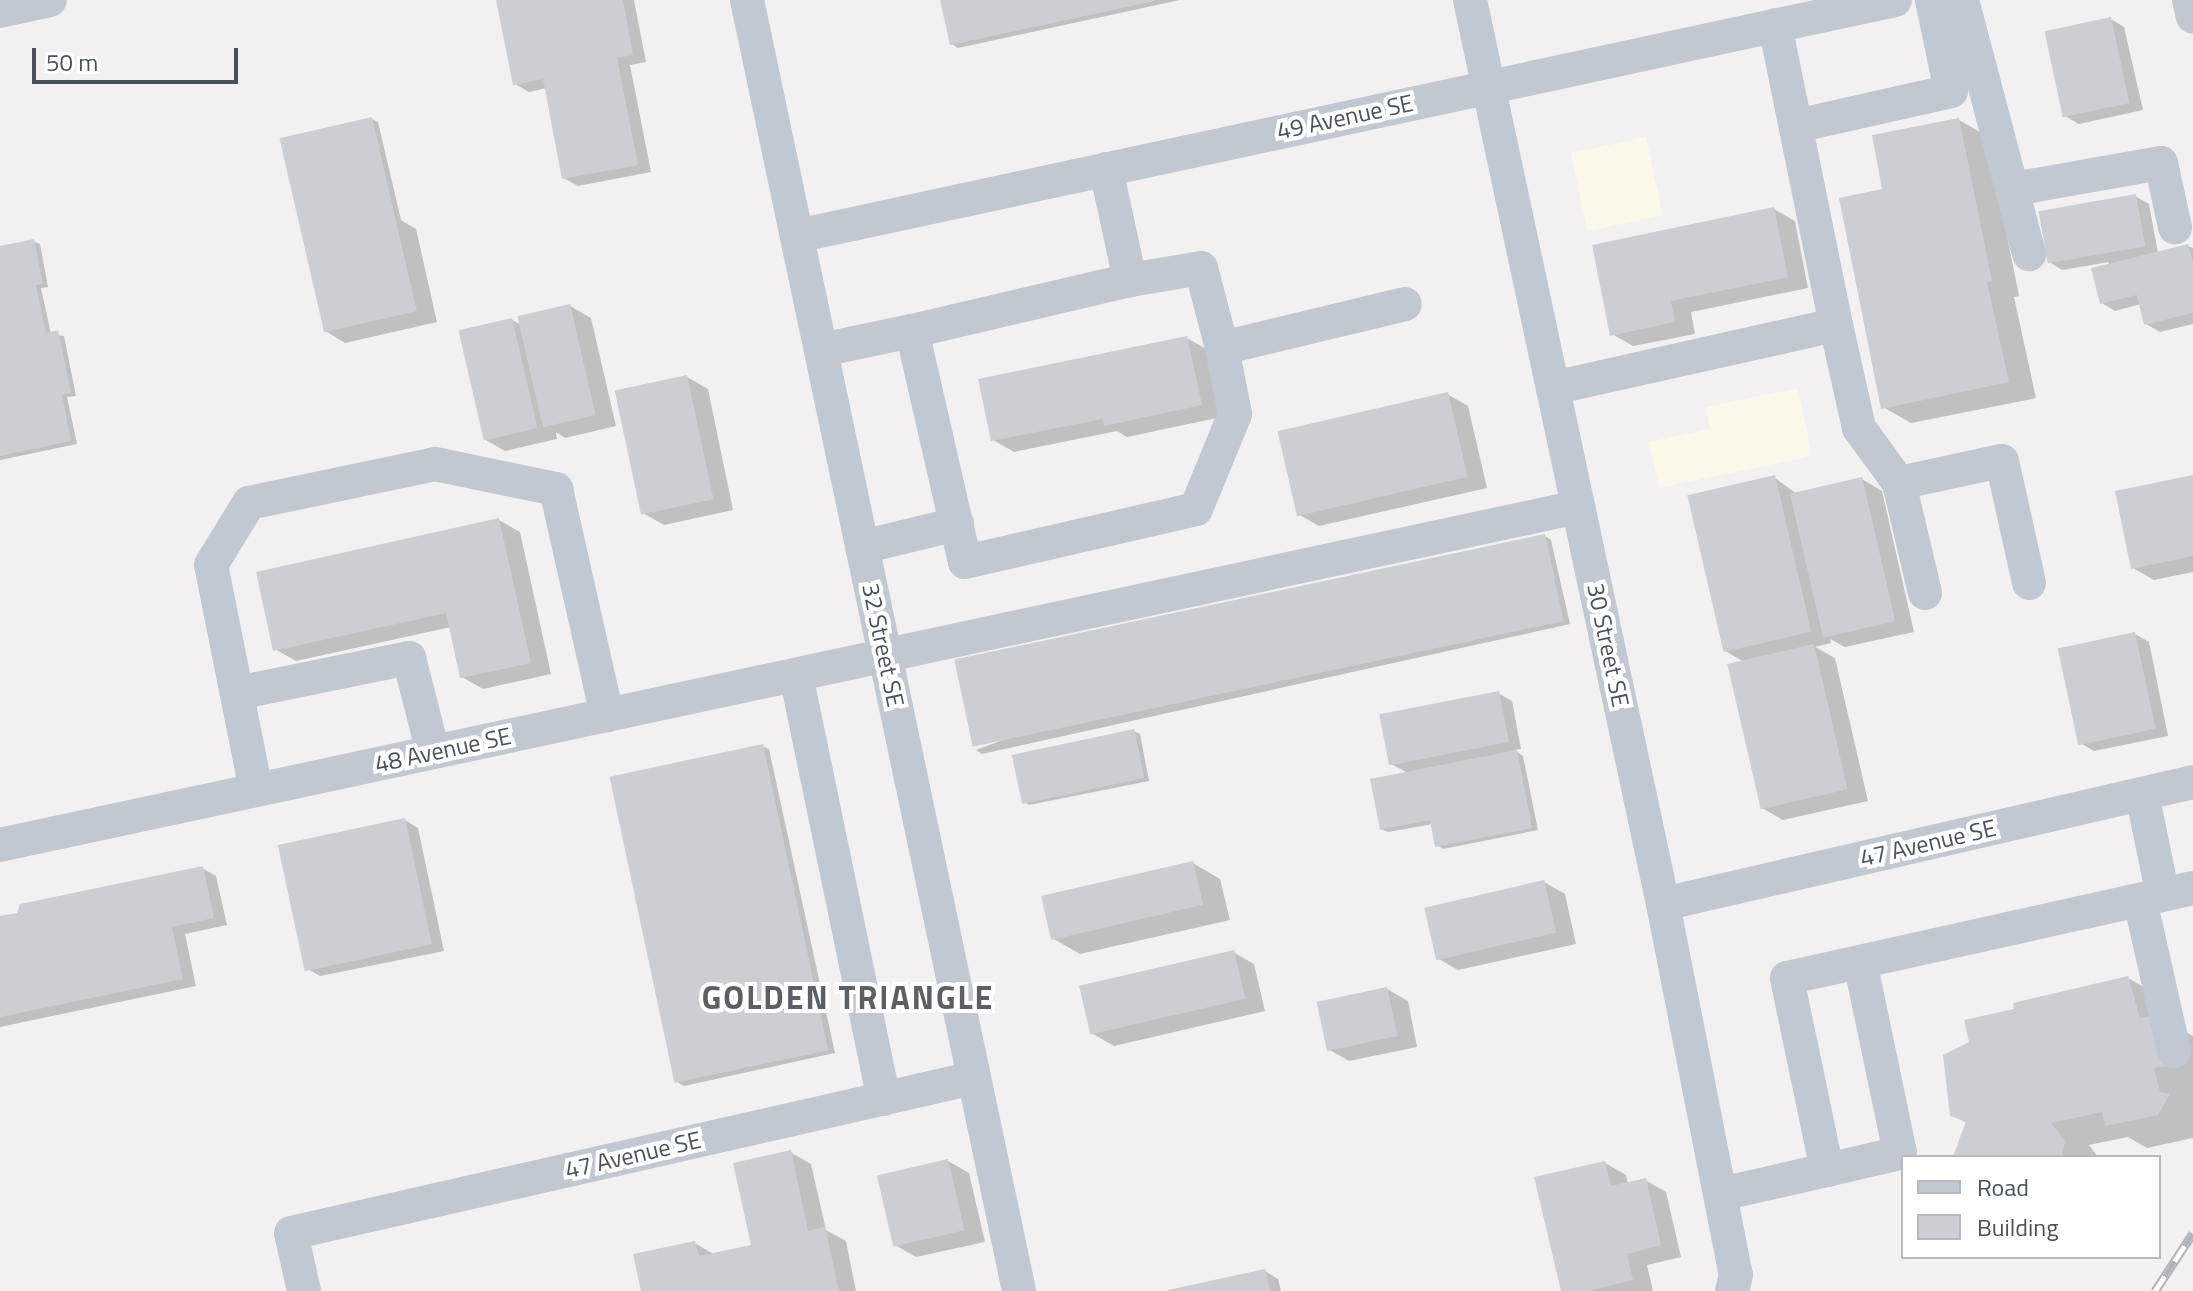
<!DOCTYPE html>
<html>
<head>
<meta charset="utf-8">
<style>
  body { margin:0 }
  #map { position:relative; width:2193px; height:1291px; overflow:hidden; background:#f2f0f0; font-family:"Titillium Web",sans-serif }
  div>[style] { position:absolute }
  .commercial>* { inset:0; background:#fbf8ea; transform-origin:0 0 }
  .shadow>* { inset:0; background:#0003 }
  .building>* { inset:0; background:#cdced4; transform-origin:0 0 }
  .minor>* { height:34px; margin:-17px; padding:0 17px; transform-origin:17px; border-radius:17px; background:#c1c8d1 }
  .rail>* { height:9px; margin-top:-4.5px; transform-origin:0; background:repeating-linear-gradient(90deg,#fff 0 18px,#b2b4b9 0 36px); box-sizing:border-box; border-block:2px solid #b2b4b9 }
  span { translate:-50% -50%; white-space:nowrap; text-align:center; line-height:1.15; -webkit-text-stroke:8px #fff; paint-order:stroke }
  .street-label { font-size:24px; color:#48515c }
  .district-label { font-size:32px; color:#5c5f64; font-weight:700; letter-spacing:2px }
  .legend { position:absolute; left:1901px; top:1155px; width:260px; height:104px; box-sizing:border-box; background:#fff; border:2px solid #b6b9be; margin:0; padding:10px 14px; list-style:none; font-size:24px; color:#48515c }
  .legend li { display:flex; align-items:center; gap:16px; height:40px }
  .legend b { width:40px; border:2px solid #b6b9be }
  .scale { position:absolute; left:32px; top:48px; width:206px; height:36px; box-sizing:border-box; border:4px solid #48515c; border-top:0; padding-left:10px; font-size:24px; line-height:28px; white-space:nowrap; color:#48515c; -webkit-text-stroke:6px #fff; paint-order:stroke }
</style>
</head>
<body>
<div id="map">
  <div class="commercial">
    <i style="left:1646px;top:137px;width:80px;height:77px;rotate:78deg"></i>
    <i style="clip-path:polygon(1798px 388px,1812px 456px,1659px 488px,1649px 442px,1710px 429px,1706px 407px)"></i>
  </div>
  <div class="shadow">
    <i style="clip-path:polygon(502px 0,634px 0,646px 62px,630px 65px,651px 172px,578px 186px,564px 178px,547px 88px,529px 92px,515px 84px)"></i>
    <i style="clip-path:polygon(942px 0,1180px 0,958px 48px,952px 44px)"></i>
    <i style="clip-path:polygon(2111px 19px,2124px 27px,2143px 110px,2079px 124px,2065px 116px)"></i>
    <i style="clip-path:polygon(372px 119px,378px 122px,401px 220px,416px 229px,437px 322px,345px 343px,324px 330px)"></i>
    <i style="clip-path:polygon(1959px 120px,1987px 136px,2019px 296px,2014px 297px,2036px 398px,1911px 423px,1883px 407px,1885px 190px)"></i>
    <i style="clip-path:polygon(2135px 196px,2149px 204px,2158px 253px,2188px 246px,2193px 248px,2193px 324px,2160px 332px,2146px 324px,2141px 304px,2115px 311px,2102px 303px,2109px 262px,2062px 270px,2049px 262px)"></i>
    <i style="clip-path:polygon(1774px 209px,1795px 221px,1808px 288px,1691px 312px,1695px 334px,1633px 346px,1612px 334px)"></i>
    <i style="clip-path:polygon(33px 241px,40px 244px,48px 287px,41px 288px,51px 334px,64px 336px,76px 396px,67px 397px,77px 444px,0 460px,0 248px)"></i>
    <i style="clip-path:polygon(570px 306px,591px 318px,616px 426px,565px 438px,556px 432px,557px 439px,505px 451px,484px 439px,512px 320px,521px 325px)"></i>
    <i style="clip-path:polygon(1187px 338px,1208px 350px,1222px 417px,1127px 437px,1117px 431px,1014px 452px,993px 440px)"></i>
    <i style="clip-path:polygon(687px 377px,708px 389px,733px 510px,664px 525px,643px 513px)"></i>
    <i style="clip-path:polygon(1447px 394px,1468px 406px,1487px 488px,1319px 526px,1298px 514px)"></i>
    <i style="clip-path:polygon(2193px 477px,2193px 572px,2154px 580px,2133px 568px)"></i>
    <i style="clip-path:polygon(1775px 478px,1797px 494px,1862px 479px,1882px 491px,1914px 632px,1845px 647px,1830px 639px,1831px 643px,1815px 647px,1835px 658px,1868px 801px,1783px 820px,1762px 808px,1744px 662px,1724px 650px)"></i>
    <i style="clip-path:polygon(499px 520px,520px 532px,551px 674px,483px 689px,462px 677px,451px 627px,296px 661px,275px 649px)"></i>
    <i style="clip-path:polygon(1545px 536px,1551px 540px,1570px 624px,982px 754px,976px 750px)"></i>
    <i style="clip-path:polygon(2135px 634px,2149px 642px,2168px 736px,2094px 751px,2080px 743px)"></i>
    <i style="clip-path:polygon(1498px 693px,1512px 701px,1521px 749px,1514px 750px,1523px 756px,1538px 830px,1443px 849px,1437px 845px,1433px 824px,1388px 832px,1381px 829px,1408px 773px,1391px 764px)"></i>
    <i style="clip-path:polygon(1134px 731px,1140px 734px,1149px 781px,1029px 805px,1023px 801px)"></i>
    <i style="clip-path:polygon(762px 746px,769px 749px,835px 1053px,684px 1086px,678px 1083px)"></i>
    <i style="clip-path:polygon(405px 820px,418px 828px,444px 951px,320px 976px,306px 968px)"></i>
    <i style="clip-path:polygon(1193px 863px,1220px 879px,1230px 920px,1080px 954px,1052px 938px)"></i>
    <i style="clip-path:polygon(202px 868px,216px 876px,227px 925px,185px 934px,196px 986px,0 1027px,0 918px)"></i>
    <i style="clip-path:polygon(1544px 882px,1565px 894px,1576px 944px,1458px 970px,1437px 958px)"></i>
    <i style="clip-path:polygon(1233px 952px,1254px 964px,1265px 1011px,1114px 1046px,1093px 1034px)"></i>
    <i style="clip-path:polygon(2128px 978px,2168px 1001px,2175px 1026px,2193px 1036px,2193px 1138px,2147px 1148px,2128px 1137px,2089px 1145px,2098px 1157px,1955px 1157px,1967px 1123px,1952px 1115px)"></i>
    <i style="clip-path:polygon(1387px 989px,1408px 1001px,1417px 1047px,1349px 1061px,1328px 1049px)"></i>
    <i style="clip-path:polygon(790px 1152px,811px 1164px,826px 1230px,846px 1241px,856px 1291px,644px 1291px,695px 1243px,715px 1255px,754px 1247px)"></i>
    <i style="clip-path:polygon(948px 1161px,969px 1173px,985px 1242px,916px 1257px,895px 1245px)"></i>
    <i style="clip-path:polygon(1605px 1163px,1626px 1175px,1628px 1184px,1645px 1180px,1666px 1192px,1681px 1257px,1647px 1265px,1653px 1291px,1563px 1291px)"></i>
    <i style="clip-path:polygon(1265px 1271px,1278px 1279px,1281px 1291px,1171px 1291px)"></i>
  </div>
  <div class="building">
    <i style="clip-path:polygon(496px 0,623px 0,633px 55px,617px 58px,638px 165px,562px 179px,543px 79px,513px 85px)"></i>
    <i style="clip-path:polygon(940px 0,1155px 0,1155px 1px,950px 45px)"></i>
    <i style="left:2111px;top:17px;width:88px;height:68px;rotate:78deg"></i>
    <i style="left:372px;top:117px;width:199px;height:95px;rotate:77deg"></i>
    <i style="clip-path:polygon(1959px 118px,1992px 281px,1987px 282px,2009px 382px,1881px 409px,1839px 198px,1882px 189px,1872px 135px)"></i>
    <i style="left:2136px;top:194px;width:53px;height:99px;rotate:80deg"></i>
    <i style="clip-path:polygon(1774px 207px,1788px 277px,1671px 301px,1675px 322px,1610px 336px,1592px 245px)"></i>
    <i style="clip-path:polygon(34px 239px,43px 284px,36px 285px,46px 333px,58px 330px,71px 393px,62px 394px,71px 441px,0 456px,0 246px)"></i>
    <i style="clip-path:polygon(2188px 244px,2193px 262px,2193px 313px,2144px 325px,2137px 295px,2100px 304px,2091px 268px)"></i>
    <i style="left:570px;top:304px;width:114px;height:54px;rotate:77deg"></i>
    <i style="left:512px;top:318px;width:113px;height:55px;rotate:77deg"></i>
    <i style="clip-path:polygon(1187px 336px,1202px 405px,1104px 426px,1103px 419px,991px 441px,978px 379px)"></i>
    <i style="left:687px;top:375px;width:127px;height:74px;rotate:78deg"></i>
    <i style="left:1448px;top:392px;width:87px;height:175px;rotate:77deg"></i>
    <i style="left:1775px;top:475px;width:161px;height:90px;rotate:77deg"></i>
    <i style="clip-path:polygon(2193px 475px,2193px 556px,2131px 569px,2115px 491px)"></i>
    <i style="left:1862px;top:477px;width:148px;height:74px;rotate:77deg"></i>
    <i style="clip-path:polygon(499px 518px,531px 663px,460px 678px,446px 613px,273px 651px,256px 572px)"></i>
    <i style="left:1545px;top:534px;width:89px;height:604px;rotate:78deg"></i>
    <i style="left:2135px;top:632px;width:99px;height:79px;rotate:78deg"></i>
    <i style="left:1814px;top:644px;width:149px;height:89px;rotate:77deg"></i>
    <i style="left:1499px;top:691px;width:52px;height:122px;rotate:79deg"></i>
    <i style="left:1134px;top:729px;width:50px;height:125px;rotate:78deg"></i>
    <i style="left:763px;top:744px;width:313px;height:157px;rotate:78deg"></i>
    <i style="clip-path:polygon(1517px 750px,1532px 828px,1435px 847px,1430px 820px,1380px 830px,1370px 779px)"></i>
    <i style="left:405px;top:818px;width:129px;height:130px;rotate:78deg"></i>
    <i style="left:1193px;top:861px;width:45px;height:156px;rotate:77deg"></i>
    <i style="clip-path:polygon(203px 866px,214px 918px,172px 927px,183px 979px,0 1017px,0 916px,17px 913px,20px 904px)"></i>
    <i style="left:1544px;top:880px;width:54px;height:123px;rotate:77deg"></i>
    <i style="left:1234px;top:950px;width:50px;height:159px;rotate:77deg"></i>
    <i style="clip-path:polygon(2128px 976px,2140px 1018px,2159px 1015px,2168px 1066px,2154px 1068px,2160px 1092px,2170px 1094px,2158px 1115px,2105px 1126px,2102px 1112px,2051px 1123px,2065px 1141px,2062px 1157px,1953px 1157px,1966px 1121px,1950px 1116px,1943px 1055px,1969px 1042px,1964px 1020px,2014px 1009px,2013px 1003px)"></i>
    <i style="left:1387px;top:987px;width:50px;height:72px;rotate:78deg"></i>
    <i style="clip-path:polygon(791px 1150px,808px 1231px,825px 1227px,839px 1291px,641px 1291px,633px 1254px,695px 1241px,699px 1256px,751px 1245px,733px 1163px)"></i>
    <i style="left:948px;top:1159px;width:73px;height:73px;rotate:77deg"></i>
    <i style="clip-path:polygon(1605px 1161px,1611px 1186px,1646px 1178px,1661px 1245px,1627px 1254px,1633px 1280px,1588px 1291px,1561px 1291px,1534px 1177px)"></i>
    <i style="clip-path:polygon(1265px 1269px,1270px 1291px,1168px 1291px,1168px 1290px)"></i>
  </div>
  <div class="minor">
    <i style="left:747px;top:0;width:1319px;rotate:78.1deg"></i>
    <i style="left:1470px;top:0;width:924px;rotate:77.95deg"></i>
    <i style="left:1663px;top:904px;width:378px;rotate:78.9deg"></i>
    <i style="left:1736px;top:1275px;width:16px;rotate:104deg"></i>
    <i style="left:1962px;top:0;width:263px;rotate:75.2deg"></i>
    <i style="left:2189px;top:0;width:17px;rotate:77deg"></i>
    <i style="left:0;top:11px;width:51px;rotate:-12.4deg"></i>
    <i style="left:1796px;top:126px;width:159px;rotate:-12.7deg"></i>
    <i style="left:1951px;top:91px;width:93px;rotate:-101.8deg"></i>
    <i style="left:1106px;top:169px;width:114px;rotate:77.8deg"></i>
    <i style="left:1130px;top:280px;width:224px;rotate:166.8deg"></i>
    <i style="left:912px;top:331px;width:237px;rotate:77.1deg"></i>
    <i style="left:965px;top:562px;width:237px;rotate:-12.9deg"></i>
    <i style="left:1196px;top:509px;width:103px;rotate:-67.7deg"></i>
    <i style="left:1235px;top:414px;width:67px;rotate:-101.1deg"></i>
    <i style="left:1222px;top:348px;width:188px;rotate:-13.5deg"></i>
    <i style="left:2013px;top:189px;width:150px;rotate:-10deg"></i>
    <i style="left:2161px;top:163px;width:66px;rotate:77.7deg"></i>
    <i style="left:797px;top:236px;width:1123px;rotate:-12.13deg"></i>
    <i style="left:1130px;top:280px;width:72px;rotate:-9.6deg"></i>
    <i style="left:1201px;top:268px;width:83px;rotate:75.3deg"></i>
    <i style="left:1836px;top:325px;width:106px;rotate:77.4deg"></i>
    <i style="left:1859px;top:428px;width:68px;rotate:54deg"></i>
    <i style="left:1899px;top:483px;width:113px;rotate:76.7deg"></i>
    <i style="left:821px;top:350px;width:93px;rotate:-11.8deg"></i>
    <i style="left:1553px;top:388px;width:290px;rotate:-12.6deg"></i>
    <i style="left:1836px;top:325px;width:306px;rotate:-101.5deg"></i>
    <i style="left:1899px;top:483px;width:105px;rotate:-12.1deg"></i>
    <i style="left:2002px;top:461px;width:125px;rotate:77.5deg"></i>
    <i style="left:862px;top:547px;width:98px;rotate:-13.6deg"></i>
    <i style="left:796px;top:675px;width:433px;rotate:78.3deg"></i>
    <i style="left:237px;top:693px;width:176px;rotate:-11.5deg"></i>
    <i style="left:409px;top:658px;width:97px;rotate:75.7deg"></i>
    <i style="left:256px;top:790px;width:229px;rotate:-101.3deg"></i>
    <i style="left:211px;top:565px;width:73px;rotate:-58.5deg"></i>
    <i style="left:249px;top:503px;width:190px;rotate:-11.8deg"></i>
    <i style="left:435px;top:464px;width:124px;rotate:11.7deg"></i>
    <i style="left:556px;top:489px;width:232px;rotate:77.3deg"></i>
    <i style="left:2142px;top:794px;width:103px;rotate:78.3deg"></i>
    <i style="left:0;top:845px;width:1614px;rotate:-12.09deg"></i>
    <i style="left:2140px;top:900px;width:155px;rotate:77.3deg"></i>
    <i style="left:1663px;top:904px;width:544px;rotate:-12.96deg"></i>
    <i style="left:1827px;top:1170px;width:75px;rotate:-13.1deg"></i>
    <i style="left:1900px;top:1153px;width:195px;rotate:-101.8deg"></i>
    <i style="left:1721px;top:1194px;width:109px;rotate:-12.8deg"></i>
    <i style="left:1827px;top:1170px;width:196px;rotate:-101.8deg"></i>
    <i style="left:1787px;top:978px;width:416px;rotate:-12.5deg"></i>
    <i style="left:304px;top:1291px;width:59px;rotate:-102.6deg"></i>
    <i style="left:291px;top:1233px;width:700px;rotate:-12.79deg"></i>
  </div>
  <div class="rail">
    <i style="left:2155px;top:1291px;width:69px;rotate:-56.8deg"></i>
  </div>
  <div class="street-label">
    <span style="left:1345px;top:117px;rotate:-12deg">49 Avenue SE</span>
    <span style="left:883px;top:645px;rotate:78deg">32 Street SE</span>
    <span style="left:1608px;top:645px;rotate:78deg">30 Street SE</span>
    <span style="left:443px;top:750px;rotate:-12deg">48 Avenue SE</span>
    <span style="left:1928px;top:843px;rotate:-13deg">47 Avenue SE</span>
    <span style="left:633px;top:1155px;rotate:-13deg">47 Avenue SE</span>
  </div>
  <div class="district-label">
    <span style="left:848px;top:997px">GOLDEN TRIANGLE</span>
  </div>
  <ul class="legend">
  <li><b style="height:10px;background:#c1c8d1"></b>Road</li>
  <li><b style="height:22px;background:#cdced4"></b>Building</li>
  </ul>
  <div class="scale">50 m</div>
</div>
</body>
</html>
